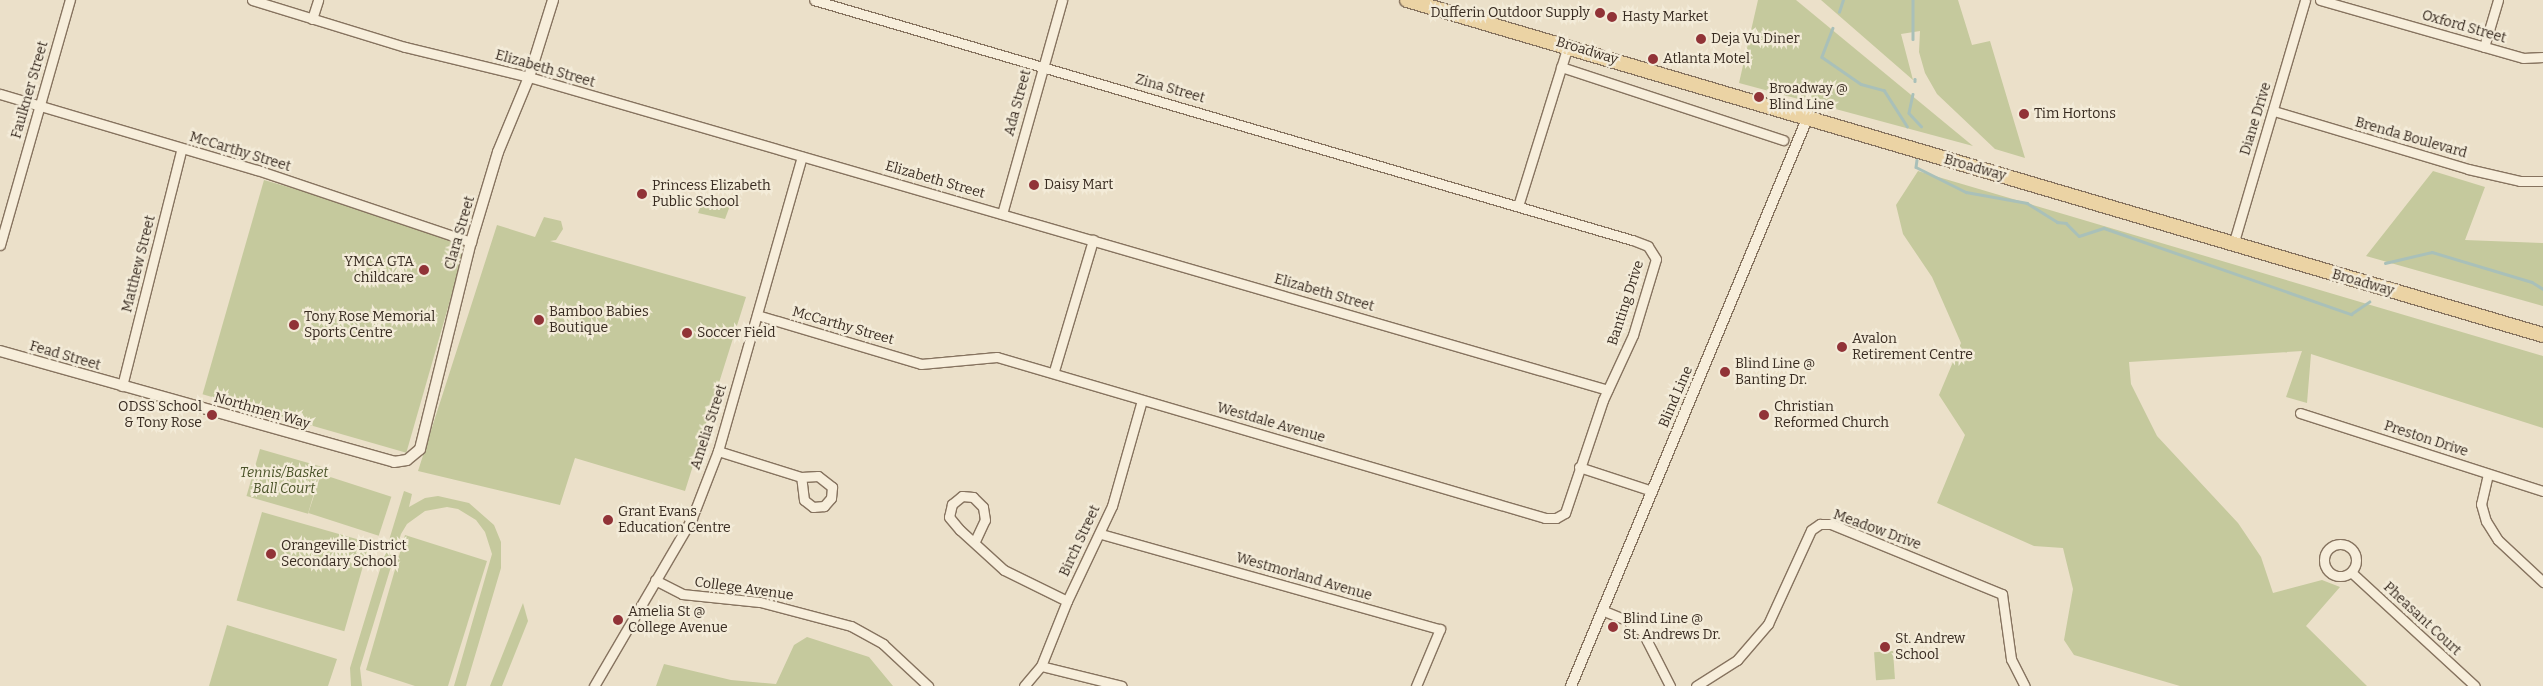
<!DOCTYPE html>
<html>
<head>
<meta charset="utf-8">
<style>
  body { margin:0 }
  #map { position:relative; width:2543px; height:686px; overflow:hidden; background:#ebe0c9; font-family:Bitter,serif }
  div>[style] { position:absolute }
  .green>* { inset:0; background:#c5c99d; transform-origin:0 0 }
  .stream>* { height:2.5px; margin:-1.25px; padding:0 1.25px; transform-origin:1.25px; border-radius:1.25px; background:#a9c0b9 }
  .roads { filter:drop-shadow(1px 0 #86735f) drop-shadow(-1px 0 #86735f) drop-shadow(0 1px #86735f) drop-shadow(0 -1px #86735f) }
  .minor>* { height:9px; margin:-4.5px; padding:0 4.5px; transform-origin:4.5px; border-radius:4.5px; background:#f7eedb }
  .minor>.ring { margin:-4.5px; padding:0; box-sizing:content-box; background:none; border:9px solid #f7eedb; border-radius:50% }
  .tertiary>* { height:10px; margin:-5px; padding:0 5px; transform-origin:5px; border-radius:5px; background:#f7eedb }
  .primary>* { height:14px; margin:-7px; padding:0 7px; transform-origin:7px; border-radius:7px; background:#ebd3a4 }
  .dots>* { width:14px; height:14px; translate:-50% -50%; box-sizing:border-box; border:2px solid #f3ebd8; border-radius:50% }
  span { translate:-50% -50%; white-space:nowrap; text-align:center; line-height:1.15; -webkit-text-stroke:4.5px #f3ebd8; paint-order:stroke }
  .poi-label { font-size:14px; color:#382b21 }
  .right { translate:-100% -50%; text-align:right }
  .left { translate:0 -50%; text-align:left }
  .street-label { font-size:14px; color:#382b21 }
  .park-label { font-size:14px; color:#4a5329; font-style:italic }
</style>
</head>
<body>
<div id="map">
  <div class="green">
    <i style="clip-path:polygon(1758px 0,1796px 0,1973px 146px,1739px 83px)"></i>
    <i style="clip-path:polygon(1821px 0,1958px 0,1972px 45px,1990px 41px,2025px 158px,1995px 149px,1937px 94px,1925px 73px,1919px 52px,1920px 31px,1901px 34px,1913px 80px)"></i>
    <i style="clip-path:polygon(1918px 171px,2543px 356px,2543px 428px,2311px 354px,2307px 403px,2286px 397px,2302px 351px,2129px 362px,2131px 384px,2157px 436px,2238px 523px,2261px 557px,2273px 593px,2322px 580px,2340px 587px,2306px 626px,2367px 686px,2180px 686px,2074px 655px,2064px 640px,2073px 589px,2063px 548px,2034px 546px,1937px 503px,1965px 435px,1939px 395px,1961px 343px,1932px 277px,1903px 234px,1896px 205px)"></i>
    <i style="clip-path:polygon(2433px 171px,2485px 187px,2465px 240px,2543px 243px,2543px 306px,2366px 256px)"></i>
    <i style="left:264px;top:180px;width:212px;height:223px;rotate:16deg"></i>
    <i style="clip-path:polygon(704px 197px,731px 203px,725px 219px,698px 213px)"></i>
    <i style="clip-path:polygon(544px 217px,561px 221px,563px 229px,556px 240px,550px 241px,746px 297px,685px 491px,575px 458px,560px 505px,418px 471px,497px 225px,535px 237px)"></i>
    <i style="left:260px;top:449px;width:64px;height:49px;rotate:16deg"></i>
    <i style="left:321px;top:474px;width:74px;height:41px;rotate:18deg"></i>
    <i style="clip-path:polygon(404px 491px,412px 494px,409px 507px,425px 498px,438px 496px,469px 503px,494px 525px,501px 542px,501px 568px,466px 686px,454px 686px,492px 554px,485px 532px,476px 520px,458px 509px,447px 507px,425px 511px,407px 524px,401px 534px,360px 668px,362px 686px,351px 686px,350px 668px)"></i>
    <i style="left:262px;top:512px;width:112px;height:92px;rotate:16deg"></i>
    <i style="clip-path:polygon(405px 535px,487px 561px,448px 686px,415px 686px,366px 670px)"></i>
    <i style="clip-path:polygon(523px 603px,528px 621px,502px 686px,490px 686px)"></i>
    <i style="clip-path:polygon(227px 625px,337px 659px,328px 686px,209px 686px)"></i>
    <i style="clip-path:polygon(807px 637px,869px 657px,893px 686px,656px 686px,664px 664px,731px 680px,776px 684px,794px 645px)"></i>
    <i style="left:1893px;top:651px;width:28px;height:19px;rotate:86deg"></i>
  </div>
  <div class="stream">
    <i style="left:1913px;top:0;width:39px;rotate:90deg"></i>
    <i style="left:1839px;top:12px;width:13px;rotate:-72deg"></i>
    <i style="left:1833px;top:28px;width:31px;rotate:111deg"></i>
    <i style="left:1822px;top:57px;width:47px;rotate:34.7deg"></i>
    <i style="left:1861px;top:84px;width:24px;rotate:15deg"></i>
    <i style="left:1884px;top:90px;width:43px;rotate:57.4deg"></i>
    <i style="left:1915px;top:79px;width:2px;rotate:90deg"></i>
    <i style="left:1913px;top:94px;width:19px;rotate:102deg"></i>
    <i style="left:1909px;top:113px;width:18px;rotate:47deg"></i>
    <i style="left:1917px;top:160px;width:7px;rotate:98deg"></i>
    <i style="left:1916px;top:167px;width:56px;rotate:26.6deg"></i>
    <i style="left:1966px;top:192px;width:62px;rotate:10.2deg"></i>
    <i style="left:2027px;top:203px;width:36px;rotate:32deg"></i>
    <i style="left:2057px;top:222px;width:9px;rotate:6deg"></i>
    <i style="left:2066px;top:223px;width:18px;rotate:45deg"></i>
    <i style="left:2079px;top:236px;width:26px;rotate:-18deg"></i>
    <i style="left:2104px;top:228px;width:262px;rotate:19.2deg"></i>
    <i style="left:2351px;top:314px;width:22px;rotate:-34deg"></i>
    <i style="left:2385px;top:263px;width:48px;rotate:-13.2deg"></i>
    <i style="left:2432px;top:252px;width:104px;rotate:16.7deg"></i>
    <i style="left:2532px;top:282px;width:13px;rotate:32deg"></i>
  </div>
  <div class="roads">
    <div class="minor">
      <i style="left:252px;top:0;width:160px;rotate:17.1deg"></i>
      <i style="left:405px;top:47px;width:128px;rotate:13.6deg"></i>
      <i style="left:529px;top:77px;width:1123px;rotate:16.18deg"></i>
      <i style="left:2320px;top:0;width:211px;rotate:15.9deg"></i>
      <i style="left:2523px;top:58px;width:20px;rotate:-3deg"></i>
      <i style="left:312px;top:19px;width:20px;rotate:-72deg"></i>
      <i style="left:2484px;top:47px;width:49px;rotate:-73.4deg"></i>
      <i style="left:1561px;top:67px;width:234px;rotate:18.2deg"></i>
      <i style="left:0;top:94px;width:268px;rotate:16.5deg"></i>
      <i style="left:257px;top:170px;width:226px;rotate:18.6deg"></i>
      <i style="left:2274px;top:111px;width:202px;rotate:16.6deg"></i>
      <i style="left:2468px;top:169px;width:53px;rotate:13deg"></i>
      <i style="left:2520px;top:181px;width:23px"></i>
      <i style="left:1518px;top:206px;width:169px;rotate:-72.7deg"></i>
      <i style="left:1002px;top:214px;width:222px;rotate:-74.3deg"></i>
      <i style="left:0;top:245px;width:255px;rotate:-74.1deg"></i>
      <i style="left:2233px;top:245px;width:255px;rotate:-73.6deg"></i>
      <i style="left:757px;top:315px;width:171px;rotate:16.6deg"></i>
      <i style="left:921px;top:364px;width:76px;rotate:-5.3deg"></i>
      <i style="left:997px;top:357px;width:571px;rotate:16.37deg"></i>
      <i style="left:1545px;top:518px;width:11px"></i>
      <i style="left:1556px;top:518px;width:10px;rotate:-29deg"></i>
      <i style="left:1565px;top:513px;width:119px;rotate:-71.4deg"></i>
      <i style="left:1603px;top:400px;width:72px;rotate:-65.2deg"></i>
      <i style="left:1633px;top:335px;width:79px;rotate:-73.2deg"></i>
      <i style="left:1656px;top:259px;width:15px;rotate:-122deg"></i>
      <i style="left:1648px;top:246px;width:17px;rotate:-159deg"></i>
      <i style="left:1632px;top:240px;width:852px;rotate:-163.65deg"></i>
      <i style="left:1054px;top:371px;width:137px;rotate:-73.4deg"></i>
      <i style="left:122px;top:386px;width:245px;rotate:-75.9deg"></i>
      <i style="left:2300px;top:413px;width:255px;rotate:17.8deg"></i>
      <i style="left:718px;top:451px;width:87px;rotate:17.4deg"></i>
      <i style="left:801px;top:477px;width:17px;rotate:-3deg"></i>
      <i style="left:818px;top:476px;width:18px;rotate:38deg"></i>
      <i style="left:832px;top:487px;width:11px;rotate:95deg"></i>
      <i style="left:831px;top:498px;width:11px;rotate:131deg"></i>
      <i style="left:824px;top:506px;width:11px;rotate:175deg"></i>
      <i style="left:813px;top:507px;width:11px;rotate:-142deg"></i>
      <i style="left:804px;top:500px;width:23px;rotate:-97deg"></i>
      <i style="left:1579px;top:467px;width:77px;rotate:18.2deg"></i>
      <i style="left:2488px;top:474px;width:31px;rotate:103deg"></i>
      <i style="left:2481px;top:504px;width:18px;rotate:74deg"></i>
      <i style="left:2486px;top:521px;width:22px;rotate:58deg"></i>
      <i style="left:2498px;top:540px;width:62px;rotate:43deg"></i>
      <i style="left:1101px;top:534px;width:352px;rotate:15.7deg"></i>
      <i style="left:1440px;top:629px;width:62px;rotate:112.8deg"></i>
      <i style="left:975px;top:541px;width:23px;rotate:-65deg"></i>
      <i style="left:985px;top:520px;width:13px;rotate:-99deg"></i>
      <i style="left:983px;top:507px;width:14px;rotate:-135deg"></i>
      <i style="left:973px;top:497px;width:11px;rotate:-175deg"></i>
      <i style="left:962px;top:496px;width:13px;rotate:141deg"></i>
      <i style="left:952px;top:504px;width:13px;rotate:103deg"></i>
      <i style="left:949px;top:517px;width:17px;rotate:50deg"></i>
      <i style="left:960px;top:530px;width:59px;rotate:42.3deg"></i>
      <i style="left:1004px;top:570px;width:70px;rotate:26.2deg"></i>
      <i class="ring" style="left:2324px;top:544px;width:23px;height:23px"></i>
      <i style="left:2351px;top:572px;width:168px;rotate:42.6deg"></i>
      <i style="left:655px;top:580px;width:30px;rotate:27deg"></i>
      <i style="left:682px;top:594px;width:78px;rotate:5.9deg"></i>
      <i style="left:760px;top:602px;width:94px;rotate:14.8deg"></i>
      <i style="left:851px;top:626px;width:37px;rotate:29deg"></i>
      <i style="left:883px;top:644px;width:62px;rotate:43deg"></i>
      <i style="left:1604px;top:611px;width:27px;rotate:22deg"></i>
      <i style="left:1629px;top:621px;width:16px;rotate:38deg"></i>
      <i style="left:1642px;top:631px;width:62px;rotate:63deg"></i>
      <i style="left:1041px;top:666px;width:83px;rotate:13.9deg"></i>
      <i style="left:594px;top:686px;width:194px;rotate:-59.7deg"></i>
      <i style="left:692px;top:518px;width:72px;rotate:-68.8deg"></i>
      <i style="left:718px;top:451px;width:306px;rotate:-74.1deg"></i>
      <i style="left:1024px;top:686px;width:26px;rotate:-50deg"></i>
      <i style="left:1041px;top:666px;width:70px;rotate:-68.2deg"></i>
      <i style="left:1067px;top:601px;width:105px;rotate:-64.7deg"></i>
      <i style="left:1112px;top:506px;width:110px;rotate:-74.2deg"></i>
      <i style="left:1696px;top:686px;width:49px;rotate:-32.4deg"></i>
      <i style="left:1737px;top:660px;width:48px;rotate:-49.3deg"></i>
      <i style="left:1768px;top:624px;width:103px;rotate:-65.4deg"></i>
      <i style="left:1811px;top:530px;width:11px;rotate:-34deg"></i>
      <i style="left:1820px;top:524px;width:11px"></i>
      <i style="left:1831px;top:524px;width:185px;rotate:22.3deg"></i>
      <i style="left:2002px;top:594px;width:66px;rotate:82.1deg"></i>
      <i style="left:2011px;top:659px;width:30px;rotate:63deg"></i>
    </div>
    <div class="tertiary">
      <i style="left:0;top:351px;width:409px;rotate:15.7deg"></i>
      <i style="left:394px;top:462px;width:13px;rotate:-9deg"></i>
      <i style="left:407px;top:460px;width:17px;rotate:-40deg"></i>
      <i style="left:420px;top:449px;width:213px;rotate:-76.2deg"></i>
      <i style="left:471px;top:242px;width:94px;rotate:-73.3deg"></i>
      <i style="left:498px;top:152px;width:81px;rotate:-67.5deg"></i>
      <i style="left:529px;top:77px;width:81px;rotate:-72.7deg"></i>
      <i style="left:1571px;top:686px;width:614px;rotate:-67.4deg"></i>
    </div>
    <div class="primary">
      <i style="left:1407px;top:0;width:1184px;rotate:16.43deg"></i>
    </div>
  </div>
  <div class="dots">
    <i style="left:1600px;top:13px;background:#913337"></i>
    <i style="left:1612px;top:17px;background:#913337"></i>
    <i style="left:1701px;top:39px;background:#913337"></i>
    <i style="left:1653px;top:59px;background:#913337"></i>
    <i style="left:1759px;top:97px;background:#913337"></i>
    <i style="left:2024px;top:114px;background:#913337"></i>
    <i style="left:1034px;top:185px;background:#913337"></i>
    <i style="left:642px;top:194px;background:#913337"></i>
    <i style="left:424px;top:270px;background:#913337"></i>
    <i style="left:539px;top:320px;background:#913337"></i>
    <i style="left:294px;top:325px;background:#913337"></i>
    <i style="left:687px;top:333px;background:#913337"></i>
    <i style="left:1842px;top:347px;background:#913337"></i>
    <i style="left:1725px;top:372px;background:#913337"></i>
    <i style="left:212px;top:415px;background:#913337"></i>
    <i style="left:1764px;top:415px;background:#913337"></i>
    <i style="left:608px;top:520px;background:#913337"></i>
    <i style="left:271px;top:554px;background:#913337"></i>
    <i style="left:618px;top:620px;background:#913337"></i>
    <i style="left:1613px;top:627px;background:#913337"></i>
    <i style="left:1885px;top:647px;background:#913337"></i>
  </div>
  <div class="poi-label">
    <span class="right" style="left:1590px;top:13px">Dufferin Outdoor Supply</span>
    <span class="left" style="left:1622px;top:17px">Hasty Market</span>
    <span class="left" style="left:1711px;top:39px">Deja Vu Diner</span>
    <span class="left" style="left:1663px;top:59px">Atlanta Motel</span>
    <span class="left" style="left:1769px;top:97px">Broadway @<br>Blind Line</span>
    <span class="left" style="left:2034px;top:114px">Tim Hortons</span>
    <span class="left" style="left:1044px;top:185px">Daisy Mart</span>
    <span class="left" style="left:652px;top:194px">Princess Elizabeth<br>Public School</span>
    <span class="right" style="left:414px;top:270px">YMCA GTA<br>childcare</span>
    <span class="left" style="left:549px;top:320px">Bamboo Babies<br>Boutique</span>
    <span class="left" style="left:304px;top:325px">Tony Rose Memorial<br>Sports Centre</span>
    <span class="left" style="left:697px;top:333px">Soccer Field</span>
    <span class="left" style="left:1852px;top:347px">Avalon<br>Retirement Centre</span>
    <span class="left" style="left:1735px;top:372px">Blind Line @<br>Banting Dr.</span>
    <span class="right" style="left:202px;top:415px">ODSS School<br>&amp; Tony Rose</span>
    <span class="left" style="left:1774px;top:415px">Christian<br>Reformed Church</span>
    <span class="left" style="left:618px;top:520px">Grant Evans<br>Education Centre</span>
    <span class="left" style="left:281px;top:554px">Orangeville District<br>Secondary School</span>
    <span class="left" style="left:628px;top:620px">Amelia St @<br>College Avenue</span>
    <span class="left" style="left:1623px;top:627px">Blind Line @<br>St. Andrews Dr.</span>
    <span class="left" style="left:1895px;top:647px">St. Andrew<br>School</span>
  </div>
  <div class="street-label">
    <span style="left:2464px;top:27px;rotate:16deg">Oxford Street</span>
    <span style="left:1587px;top:51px;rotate:17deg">Broadway</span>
    <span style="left:545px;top:69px;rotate:16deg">Elizabeth Street</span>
    <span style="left:1170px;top:89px;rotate:16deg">Zina Street</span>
    <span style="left:30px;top:90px;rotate:-74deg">Faulkner Street</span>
    <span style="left:1018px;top:103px;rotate:-75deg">Ada Street</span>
    <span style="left:2256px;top:119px;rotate:-73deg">Diane Drive</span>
    <span style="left:2411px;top:138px;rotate:16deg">Brenda Boulevard</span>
    <span style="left:240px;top:152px;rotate:17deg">McCarthy Street</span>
    <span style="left:1975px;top:168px;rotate:16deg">Broadway</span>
    <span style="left:935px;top:180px;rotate:16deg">Elizabeth Street</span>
    <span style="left:460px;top:233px;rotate:-74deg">Clara Street</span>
    <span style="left:139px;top:264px;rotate:-76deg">Matthew Street</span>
    <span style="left:2363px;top:283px;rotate:16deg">Broadway</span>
    <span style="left:1324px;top:293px;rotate:16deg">Elizabeth Street</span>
    <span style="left:1626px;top:303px;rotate:-72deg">Banting Drive</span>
    <span style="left:843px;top:326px;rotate:16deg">McCarthy Street</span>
    <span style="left:65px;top:356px;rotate:16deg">Fead Street</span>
    <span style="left:1676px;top:397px;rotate:-67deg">Blind Line</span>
    <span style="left:262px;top:411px;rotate:16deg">Northmen Way</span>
    <span style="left:1271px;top:423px;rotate:16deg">Westdale Avenue</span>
    <span style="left:709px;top:427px;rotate:-72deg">Amelia Street</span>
    <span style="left:2426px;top:439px;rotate:18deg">Preston Drive</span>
    <span style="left:1877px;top:530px;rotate:20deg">Meadow Drive</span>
    <span style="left:1080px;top:541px;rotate:-65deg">Birch Street</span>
    <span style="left:1304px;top:577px;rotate:16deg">Westmorland Avenue</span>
    <span style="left:744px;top:589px;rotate:8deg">College Avenue</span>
    <span style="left:2422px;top:619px;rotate:43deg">Pheasant Court</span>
  </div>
  <div class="park-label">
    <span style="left:284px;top:481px">Tennis/Basket<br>Ball Court</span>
  </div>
</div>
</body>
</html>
